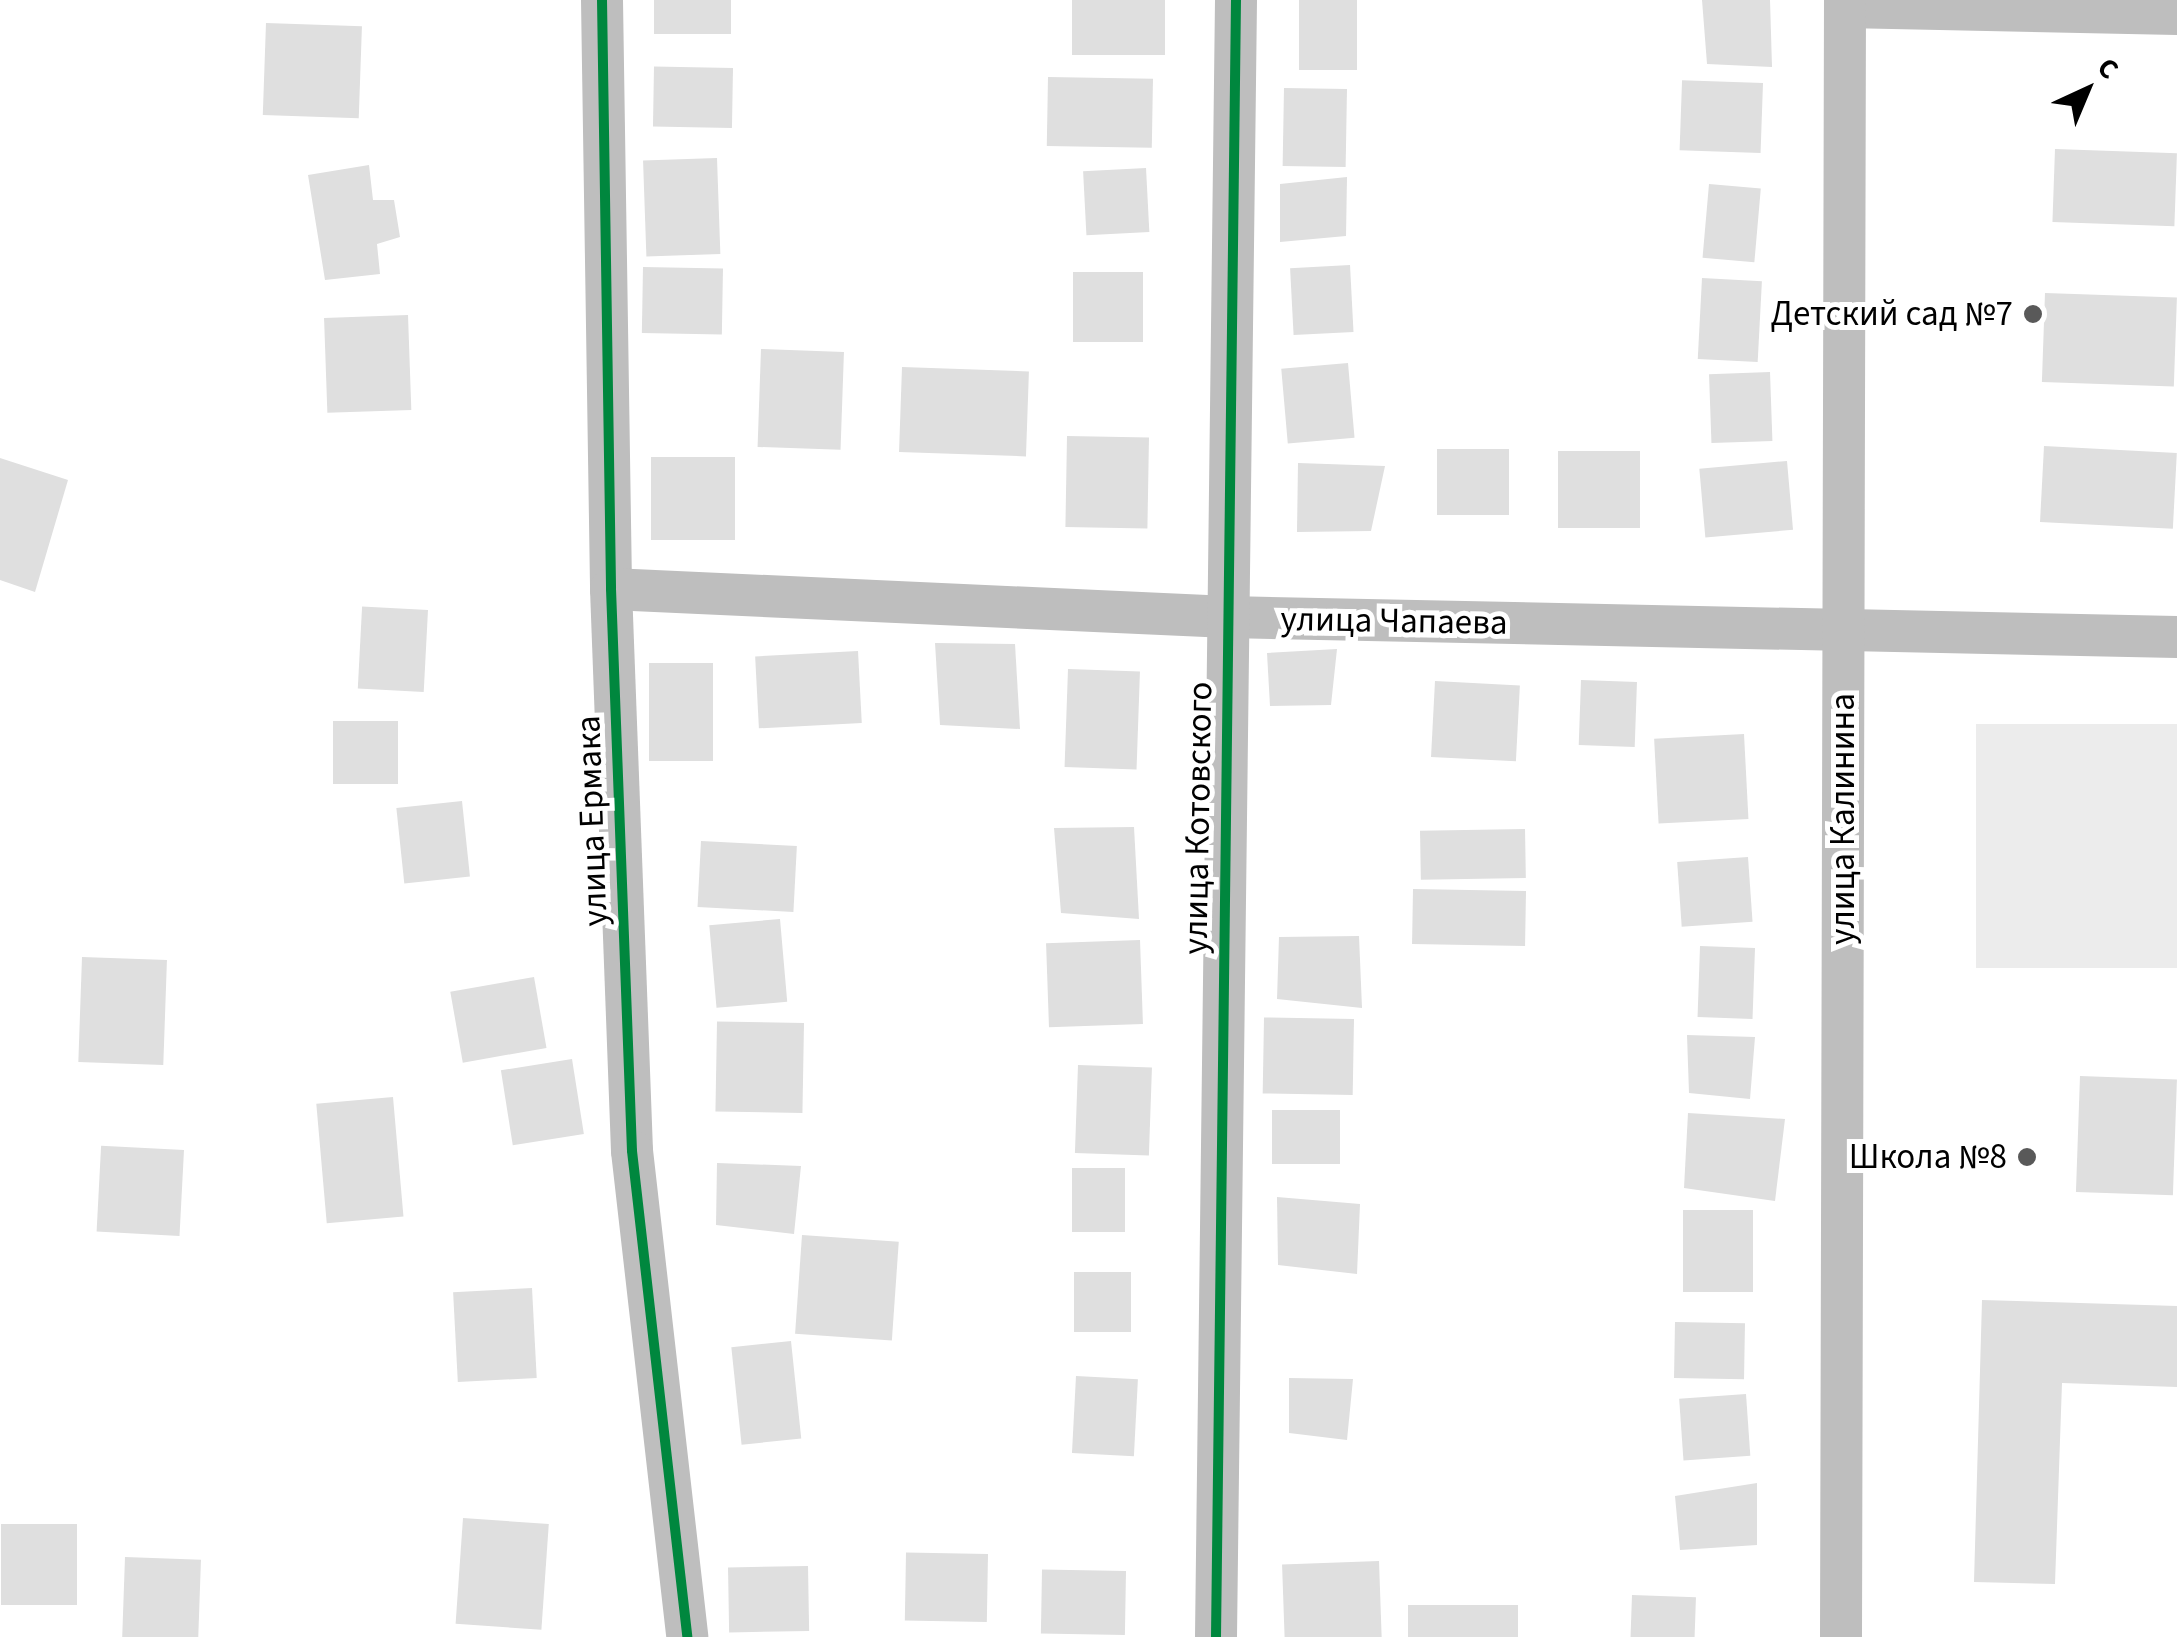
<!DOCTYPE html>
<html>
<head>
<meta charset="utf-8">
<style>
  body { margin:0 }
  #map { position:relative; width:2177px; height:1637px; overflow:hidden; background:#fff; font-family:"Source Sans 3",sans-serif }
  div>[style] { position:absolute }
  .green>* { inset:0; background:#ececec; transform-origin:0 0 }
  .building>* { inset:0; background:#dfdfdf; transform-origin:0 0 }
  .minor>* { height:42px; margin:-21px; padding:0 21px; transform-origin:21px; border-radius:21px; background:#bebebe }
  .cycleway>* { height:10px; margin:-5px; padding:0 5px; transform-origin:5px; border-radius:5px; background:#00873e }
  .dots>* { width:28px; height:28px; translate:-50% -50%; box-sizing:border-box; border:5px solid #fff; border-radius:50% }
  span { translate:-50% -50%; white-space:nowrap; text-align:center; line-height:1.15; -webkit-text-stroke:10px #fff; paint-order:stroke }
  .poi-label { font-size:35px; color:#000 }
  .right { translate:-100% -50%; text-align:right }
  .street-label { font-size:35px; color:#000 }
  .north { position:absolute; left:2037px; top:40px; width:100px; height:100px; -webkit-text-stroke:8px #fff; paint-order:stroke; rotate:44deg; font-size:28px; font-weight:700; line-height:40px; text-align:center; color:#000 }
  .north::after { content:''; display:block; margin:auto; width:35px; height:45px; background:#000; clip-path:polygon(50% 0,100% 100%,50% 72%,0 100%) }
</style>
</head>
<body>
<div id="map">
  <div class="green">
    <i style="left:2177px;top:724px;width:244px;height:201px;rotate:90deg"></i>
  </div>
  <div class="building">
    <i style="left:654px;top:0;width:77px;height:34px"></i>
    <i style="left:1072px;top:0;width:93px;height:55px"></i>
    <i style="left:1299px;top:0;width:58px;height:70px"></i>
    <i style="clip-path:polygon(1702px 0,1770px 0,1772px 67px,1707px 64px)"></i>
    <i style="left:266px;top:23px;width:96px;height:92px;rotate:2deg"></i>
    <i style="left:733px;top:68px;width:60px;height:79px;rotate:91deg"></i>
    <i style="left:1048px;top:77px;width:105px;height:69px;rotate:1deg"></i>
    <i style="left:1763px;top:83px;width:70px;height:81px;rotate:92deg"></i>
    <i style="left:1284px;top:88px;width:63px;height:78px;rotate:1deg"></i>
    <i style="left:2055px;top:149px;width:122px;height:73px;rotate:2deg"></i>
    <i style="left:717px;top:158px;width:96px;height:74px;rotate:88deg"></i>
    <i style="clip-path:polygon(369px 165px,373px 200px,394px 200px,400px 237px,377px 244px,380px 274px,325px 280px,308px 175px)"></i>
    <i style="left:1146px;top:168px;width:64px;height:63px;rotate:87deg"></i>
    <i style="clip-path:polygon(1347px 177px,1346px 236px,1280px 242px,1280px 184px)"></i>
    <i style="left:1709px;top:184px;width:52px;height:74px;rotate:5deg"></i>
    <i style="left:1350px;top:265px;width:67px;height:60px;rotate:87deg"></i>
    <i style="left:643px;top:267px;width:80px;height:66px;rotate:1deg"></i>
    <i style="left:1073px;top:272px;width:70px;height:70px"></i>
    <i style="left:1702px;top:278px;width:60px;height:81px;rotate:3deg"></i>
    <i style="left:2045px;top:293px;width:132px;height:89px;rotate:2deg"></i>
    <i style="left:408px;top:315px;width:95px;height:84px;rotate:88deg"></i>
    <i style="left:761px;top:349px;width:83px;height:98px;rotate:2deg"></i>
    <i style="left:1348px;top:363px;width:75px;height:67px;rotate:85deg"></i>
    <i style="left:902px;top:367px;width:127px;height:85px;rotate:2deg"></i>
    <i style="left:1770px;top:372px;width:69px;height:61px;rotate:88deg"></i>
    <i style="left:1067px;top:436px;width:82px;height:91px;rotate:1deg"></i>
    <i style="left:2044px;top:446px;width:133px;height:76px;rotate:3deg"></i>
    <i style="left:1437px;top:449px;width:72px;height:66px"></i>
    <i style="left:1640px;top:451px;width:77px;height:82px;rotate:90deg"></i>
    <i style="left:651px;top:457px;width:84px;height:83px"></i>
    <i style="clip-path:polygon(0 458px,68px 480px,35px 592px,0 580px)"></i>
    <i style="left:1787px;top:461px;width:69px;height:88px;rotate:85deg"></i>
    <i style="clip-path:polygon(1298px 463px,1385px 466px,1371px 531px,1297px 532px)"></i>
    <i style="left:428px;top:610px;width:82px;height:66px;rotate:93deg"></i>
    <i style="clip-path:polygon(935px 643px,1015px 644px,1020px 729px,940px 725px)"></i>
    <i style="clip-path:polygon(1337px 649px,1331px 705px,1270px 706px,1267px 653px)"></i>
    <i style="left:858px;top:651px;width:72px;height:103px;rotate:87deg"></i>
    <i style="left:649px;top:663px;width:64px;height:98px"></i>
    <i style="left:1068px;top:669px;width:72px;height:98px;rotate:2deg"></i>
    <i style="left:1581px;top:680px;width:56px;height:65px;rotate:2deg"></i>
    <i style="left:1435px;top:681px;width:85px;height:76px;rotate:3deg"></i>
    <i style="left:333px;top:721px;width:65px;height:63px"></i>
    <i style="left:1744px;top:734px;width:85px;height:90px;rotate:87deg"></i>
    <i style="left:462px;top:801px;width:76px;height:66px;rotate:84deg"></i>
    <i style="clip-path:polygon(1134px 827px,1139px 919px,1061px 913px,1054px 828px)"></i>
    <i style="left:1525px;top:829px;width:49px;height:105px;rotate:89deg"></i>
    <i style="left:701px;top:841px;width:96px;height:66px;rotate:3deg"></i>
    <i style="left:1748px;top:857px;width:65px;height:71px;rotate:86deg"></i>
    <i style="left:1526px;top:891px;width:55px;height:113px;rotate:91deg"></i>
    <i style="left:780px;top:919px;width:83px;height:71px;rotate:85deg"></i>
    <i style="clip-path:polygon(1359px 936px,1362px 1008px,1277px 999px,1279px 937px)"></i>
    <i style="left:1140px;top:940px;width:84px;height:94px;rotate:88deg"></i>
    <i style="left:1755px;top:948px;width:71px;height:55px;rotate:92deg"></i>
    <i style="left:82px;top:957px;width:85px;height:105px;rotate:2deg"></i>
    <i style="left:534px;top:977px;width:72px;height:85px;rotate:80deg"></i>
    <i style="left:1354px;top:1019px;width:76px;height:90px;rotate:91deg"></i>
    <i style="left:804px;top:1023px;width:90px;height:87px;rotate:91deg"></i>
    <i style="clip-path:polygon(1687px 1035px,1755px 1037px,1750px 1099px,1689px 1093px)"></i>
    <i style="left:572px;top:1059px;width:76px;height:72px;rotate:81deg"></i>
    <i style="left:1078px;top:1065px;width:74px;height:88px;rotate:2deg"></i>
    <i style="left:2080px;top:1076px;width:97px;height:116px;rotate:2deg"></i>
    <i style="left:393px;top:1097px;width:120px;height:77px;rotate:85deg"></i>
    <i style="left:1272px;top:1110px;width:68px;height:54px"></i>
    <i style="clip-path:polygon(1688px 1113px,1785px 1119px,1775px 1201px,1684px 1188px)"></i>
    <i style="left:184px;top:1150px;width:86px;height:83px;rotate:93deg"></i>
    <i style="clip-path:polygon(717px 1163px,801px 1166px,794px 1234px,716px 1225px)"></i>
    <i style="left:1072px;top:1168px;width:53px;height:64px"></i>
    <i style="clip-path:polygon(1277px 1197px,1360px 1204px,1357px 1274px,1278px 1265px)"></i>
    <i style="left:1683px;top:1210px;width:70px;height:82px"></i>
    <i style="left:802px;top:1235px;width:97px;height:99px;rotate:4deg"></i>
    <i style="left:1074px;top:1272px;width:57px;height:60px"></i>
    <i style="left:532px;top:1288px;width:90px;height:79px;rotate:87deg"></i>
    <i style="clip-path:polygon(1982px 1300px,2177px 1306px,2177px 1387px,2062px 1383px,2055px 1584px,1974px 1582px)"></i>
    <i style="left:1675px;top:1322px;width:70px;height:56px;rotate:1deg"></i>
    <i style="left:791px;top:1341px;width:98px;height:60px;rotate:84deg"></i>
    <i style="left:1076px;top:1376px;width:62px;height:77px;rotate:3deg"></i>
    <i style="clip-path:polygon(1289px 1378px,1353px 1379px,1347px 1440px,1289px 1433px)"></i>
    <i style="left:1746px;top:1394px;width:62px;height:67px;rotate:86deg"></i>
    <i style="clip-path:polygon(1757px 1483px,1757px 1545px,1680px 1550px,1675px 1496px)"></i>
    <i style="left:463px;top:1518px;width:86px;height:106px;rotate:4deg"></i>
    <i style="left:1px;top:1524px;width:76px;height:81px"></i>
    <i style="left:988px;top:1554px;width:68px;height:82px;rotate:91deg"></i>
    <i style="left:125px;top:1557px;width:76px;height:80px;rotate:2deg"></i>
    <i style="left:1379px;top:1561px;width:76px;height:97px;rotate:88deg"></i>
    <i style="left:808px;top:1566px;width:65px;height:80px;rotate:89deg"></i>
    <i style="left:1126px;top:1571px;width:64px;height:84px;rotate:91deg"></i>
    <i style="left:1632px;top:1595px;width:64px;height:42px;rotate:2deg"></i>
    <i style="left:1518px;top:1605px;width:32px;height:110px;rotate:90deg"></i>
  </div>
  <div class="minor">
    <i style="left:602px;top:0;width:589px;rotate:89.12deg"></i>
    <i style="left:611px;top:589px;width:562px;rotate:87.86deg"></i>
    <i style="left:632px;top:1151px;width:489px;rotate:83.5deg"></i>
    <i style="left:1845px;top:7px;width:332px;rotate:1.2deg"></i>
    <i style="left:611px;top:589px;width:618px;rotate:2.6deg"></i>
    <i style="left:1228px;top:617px;width:949px;rotate:1.21deg"></i>
    <i style="left:1216px;top:1637px;width:1637px;rotate:-89.3deg"></i>
    <i style="left:1841px;top:1637px;width:1637px;rotate:-89.86deg"></i>
  </div>
  <div class="cycleway">
    <i style="left:602px;top:0;width:589px;rotate:89.12deg"></i>
    <i style="left:611px;top:589px;width:562px;rotate:87.86deg"></i>
    <i style="left:632px;top:1151px;width:489px;rotate:83.5deg"></i>
    <i style="left:1216px;top:1637px;width:1637px;rotate:-89.3deg"></i>
  </div>
  <div class="dots">
    <i style="left:2033px;top:314px;background:#595959"></i>
    <i style="left:2027px;top:1157px;background:#595959"></i>
  </div>
  <div class="poi-label">
    <span class="right" style="left:2013px;top:314px">Детский сад №7</span>
    <span class="right" style="left:2007px;top:1157px">Школа №8</span>
  </div>
  <div class="street-label">
    <span style="left:1394px;top:621px;rotate:1deg">улица Чапаева</span>
    <span style="left:1198px;top:818px;rotate:-89deg">улица Котовского</span>
    <span style="left:1843px;top:819px;rotate:-90deg">улица Калинина</span>
    <span style="left:592px;top:821px;rotate:-92deg">улица Ермака</span>
  </div>
  <div class="north">С</div>
</div>
</body>
</html>
